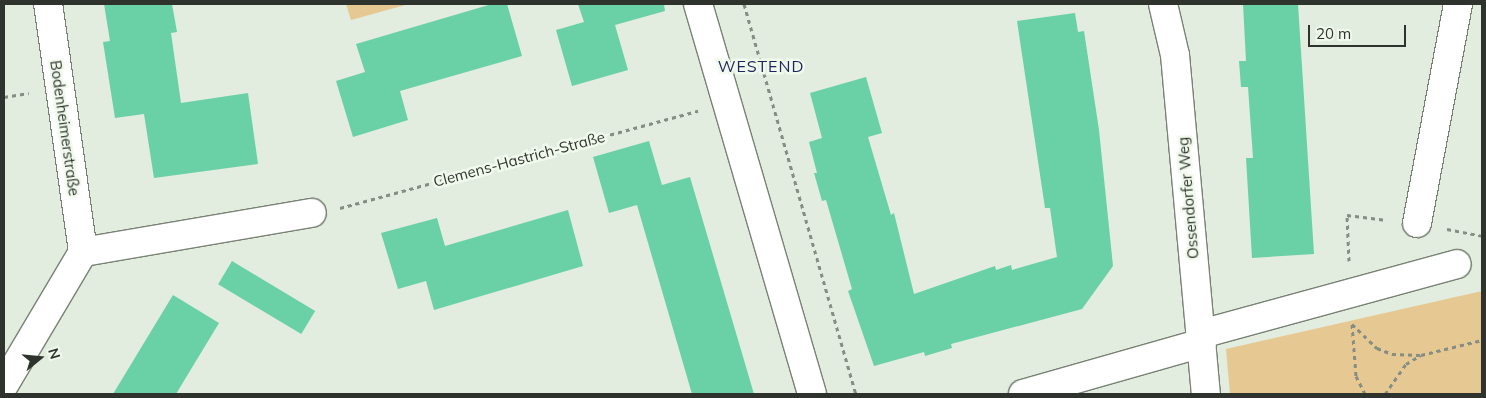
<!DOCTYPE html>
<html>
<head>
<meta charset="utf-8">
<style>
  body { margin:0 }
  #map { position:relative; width:1486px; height:398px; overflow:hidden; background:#e2ecdf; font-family:Mulish,sans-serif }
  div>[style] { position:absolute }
  .green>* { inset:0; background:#e6c992 }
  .building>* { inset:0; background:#69d1a5; transform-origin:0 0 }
  .path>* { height:3px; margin-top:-1.5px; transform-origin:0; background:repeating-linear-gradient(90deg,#868d84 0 4px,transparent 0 8px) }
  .roads { filter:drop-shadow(1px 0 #798175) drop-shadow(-1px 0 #798175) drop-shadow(0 1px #798175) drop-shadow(0 -1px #798175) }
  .minor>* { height:28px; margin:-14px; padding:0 14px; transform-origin:14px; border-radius:14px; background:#fff }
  span { translate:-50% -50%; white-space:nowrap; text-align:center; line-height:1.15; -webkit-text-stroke:5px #f0f9ec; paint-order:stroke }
  .street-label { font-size:15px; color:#2f332e }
  .neighbourhood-label { font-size:16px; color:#1d255d; letter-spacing:1px }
  .frame { position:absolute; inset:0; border:5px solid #2f332e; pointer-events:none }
  .north { position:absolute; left:15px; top:333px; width:50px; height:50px; -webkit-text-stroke:4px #f0f9ec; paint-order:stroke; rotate:73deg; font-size:14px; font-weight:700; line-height:20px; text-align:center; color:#2f332e }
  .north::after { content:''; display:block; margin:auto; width:18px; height:22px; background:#2f332e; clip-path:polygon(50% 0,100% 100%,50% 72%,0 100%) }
  .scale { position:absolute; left:1308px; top:25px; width:98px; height:22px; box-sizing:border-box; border:2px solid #2f332e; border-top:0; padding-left:6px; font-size:15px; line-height:18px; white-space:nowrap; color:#2f332e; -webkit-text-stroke:4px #f0f9ec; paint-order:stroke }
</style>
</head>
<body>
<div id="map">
  <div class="green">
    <i style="clip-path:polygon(346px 4px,409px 4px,351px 20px)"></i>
    <i style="clip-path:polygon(1482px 291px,1482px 394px,1230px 394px,1226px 349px)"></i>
  </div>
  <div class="building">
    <i style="clip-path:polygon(104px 4px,172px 4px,177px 32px,171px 33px,181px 103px,248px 93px,258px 164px,154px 178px,144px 114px,115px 118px,103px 42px,110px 41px)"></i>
    <i style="clip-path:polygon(492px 4px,507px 4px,522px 56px,400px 91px,408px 120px,353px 137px,336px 81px,365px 72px,356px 44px)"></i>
    <i style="clip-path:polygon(578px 4px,664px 4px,665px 11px,615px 25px,628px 70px,572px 86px,556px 30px,584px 22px)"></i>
    <i style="clip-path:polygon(1243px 4px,1298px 4px,1314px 254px,1252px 258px,1246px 158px,1253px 158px,1248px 87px,1241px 87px,1239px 61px,1246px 61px)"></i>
    <i style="clip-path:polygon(1075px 13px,1078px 32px,1084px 31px,1099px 130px,1113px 266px,1082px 309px,951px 344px,952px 348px,925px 356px,924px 352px,874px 366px,848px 291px,852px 289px,826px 200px,822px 201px,814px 173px,817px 173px,809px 142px,822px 138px,810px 93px,866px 77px,882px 133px,868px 137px,891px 215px,894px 213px,914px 294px,995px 266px,996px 270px,1011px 265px,1012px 270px,1057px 257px,1050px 208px,1045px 208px,1017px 21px)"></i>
    <i style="clip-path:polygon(649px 141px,662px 185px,690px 177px,754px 394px,692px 394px,637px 205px,609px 213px,593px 157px)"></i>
    <i style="clip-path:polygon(568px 210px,583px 266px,434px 310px,426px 281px,398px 289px,381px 233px,437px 218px,445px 246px)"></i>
    <i style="left:232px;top:261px;width:97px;height:27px;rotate:31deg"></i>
    <i style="clip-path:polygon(173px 295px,219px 323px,176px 394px,113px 394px)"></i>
  </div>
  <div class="path">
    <i style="left:744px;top:4px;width:406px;rotate:74deg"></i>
    <i style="left:4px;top:97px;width:25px;rotate:-9deg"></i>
    <i style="left:340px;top:208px;width:371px;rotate:-15.2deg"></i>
    <i style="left:1447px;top:229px;width:36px;rotate:11deg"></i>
    <i style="left:1349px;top:261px;width:46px;rotate:-92.5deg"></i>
    <i style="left:1347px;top:215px;width:40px;rotate:7.1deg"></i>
    <i style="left:1352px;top:324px;width:52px;rotate:85.6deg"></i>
    <i style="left:1356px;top:376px;width:20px;rotate:63deg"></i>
    <i style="left:1352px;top:324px;width:35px;rotate:44deg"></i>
    <i style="left:1377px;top:348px;width:16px;rotate:22deg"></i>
    <i style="left:1392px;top:354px;width:28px;rotate:2deg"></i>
    <i style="left:1385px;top:394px;width:37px;rotate:-55deg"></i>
    <i style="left:1406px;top:364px;width:17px;rotate:-31deg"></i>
    <i style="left:1421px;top:355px;width:63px;rotate:-13.8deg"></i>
  </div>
  <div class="roads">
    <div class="minor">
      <i style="left:698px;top:4px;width:406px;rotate:73.7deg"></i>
      <i style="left:1163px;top:4px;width:52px;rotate:76.8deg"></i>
      <i style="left:1175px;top:55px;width:340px;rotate:84.8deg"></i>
      <i style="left:1417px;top:223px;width:223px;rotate:-79.4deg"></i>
      <i style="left:83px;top:252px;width:232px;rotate:-9.7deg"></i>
      <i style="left:1201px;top:334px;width:265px;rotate:-15.3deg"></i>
      <i style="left:4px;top:385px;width:155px;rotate:-59.3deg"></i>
      <i style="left:83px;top:252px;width:250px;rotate:-98deg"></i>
      <i style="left:1023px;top:394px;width:186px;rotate:-15.9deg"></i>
    </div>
  </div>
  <div class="street-label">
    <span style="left:65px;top:128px;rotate:82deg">Bodenheimerstraße</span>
    <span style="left:519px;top:159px;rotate:-15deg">Clemens-Hastrich-Straße</span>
    <span style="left:1188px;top:198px;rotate:-95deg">Ossendorfer Weg</span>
  </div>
  <div class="neighbourhood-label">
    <span style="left:761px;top:66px">WESTEND</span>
  </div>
  <div class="frame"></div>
  <div class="north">N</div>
  <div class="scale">20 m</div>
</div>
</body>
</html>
